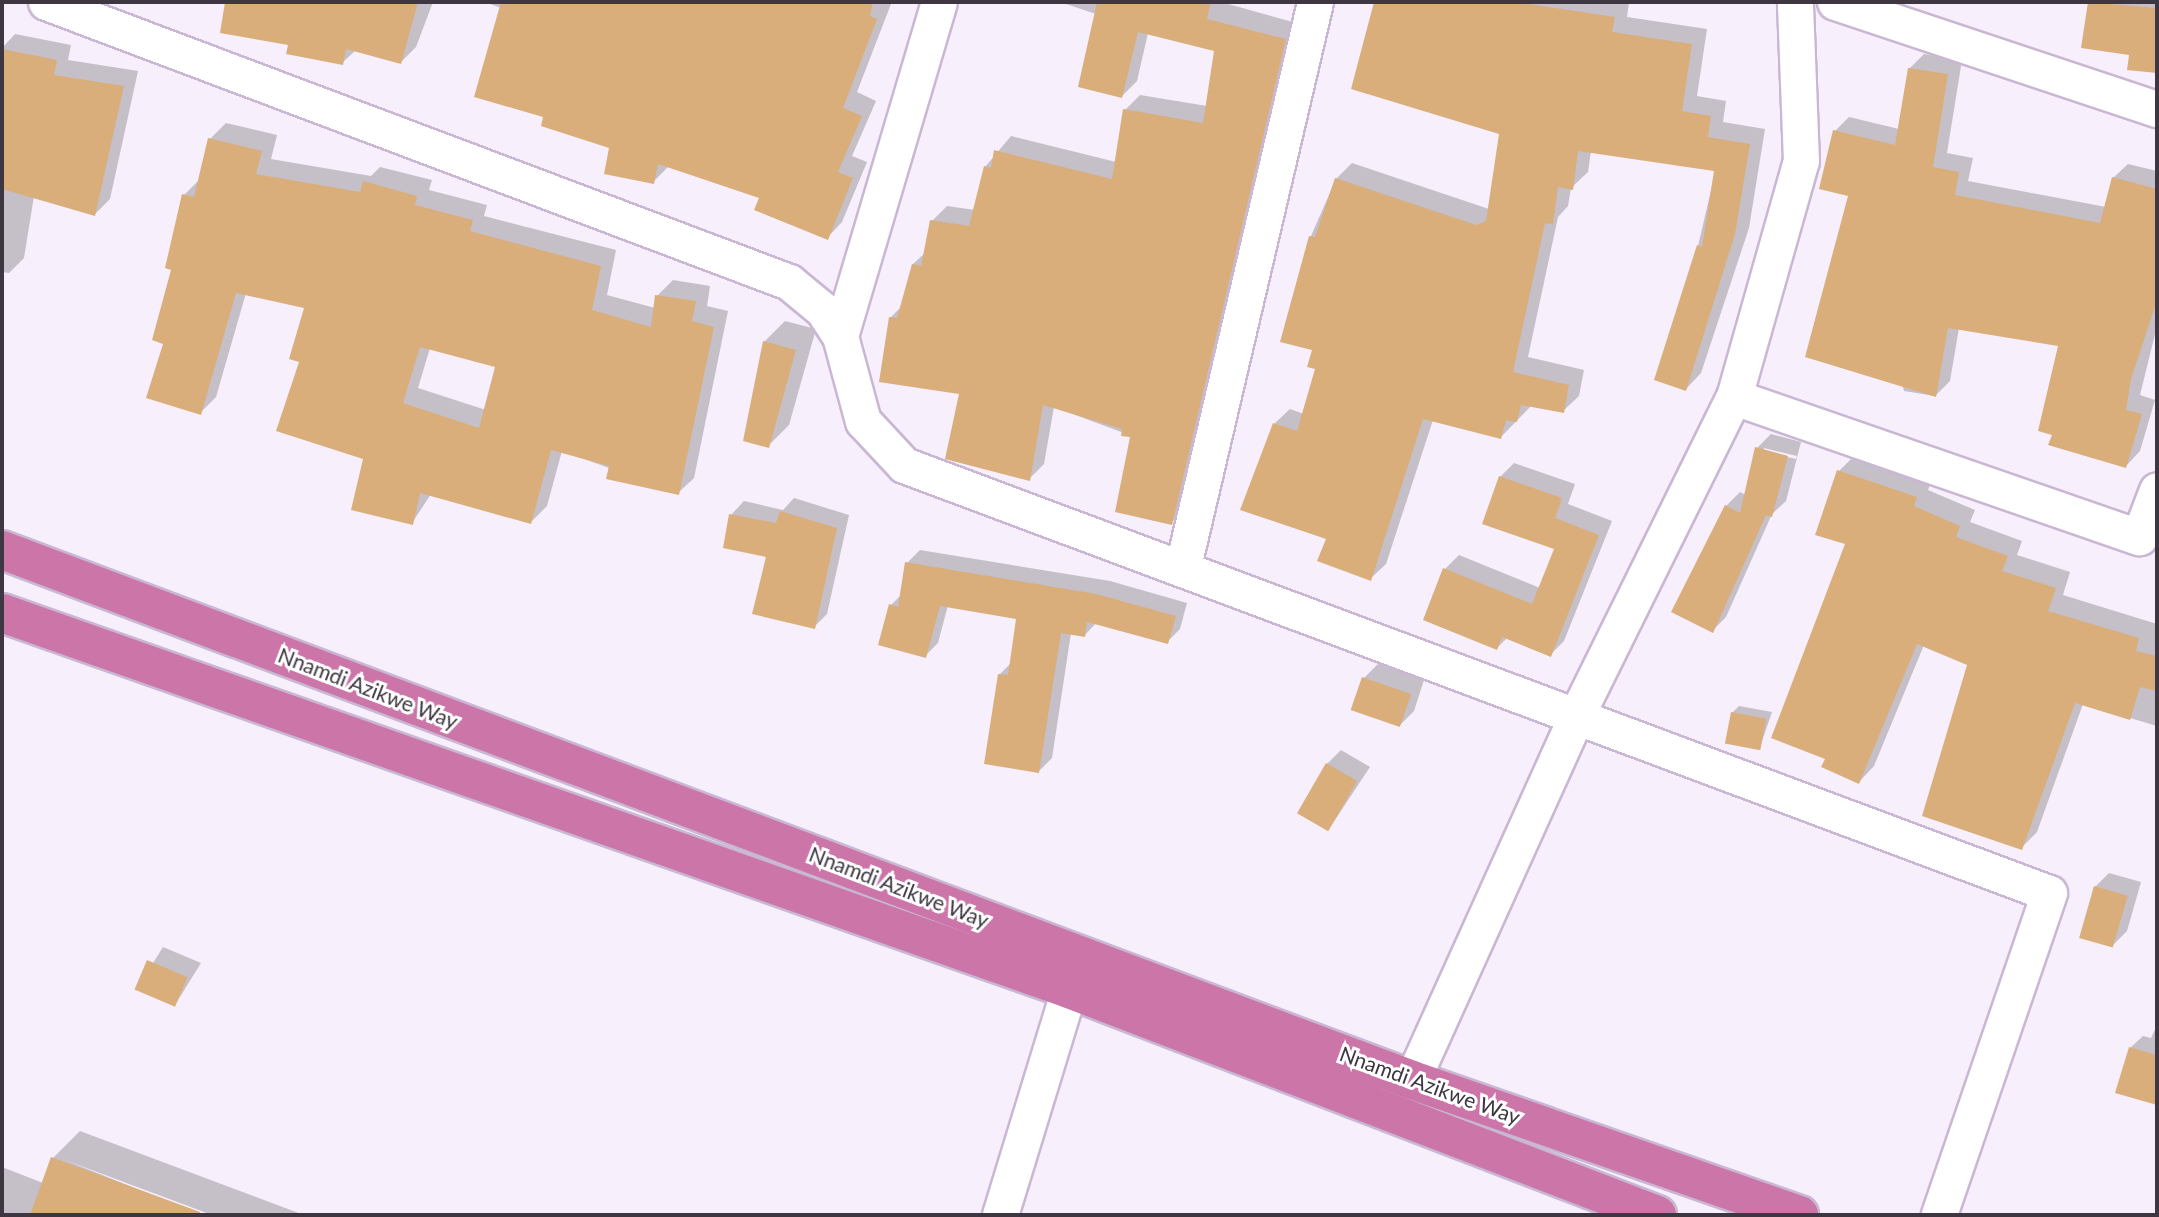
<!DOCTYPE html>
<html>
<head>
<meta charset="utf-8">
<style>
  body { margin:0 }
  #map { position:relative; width:2159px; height:1217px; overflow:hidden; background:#f7effb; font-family:Lato,sans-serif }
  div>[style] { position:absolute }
  .shadow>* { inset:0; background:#0003 }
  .building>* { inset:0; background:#d9ae7b; transform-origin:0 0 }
  .roads { filter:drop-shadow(2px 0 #c9b7d3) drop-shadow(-2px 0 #c9b7d3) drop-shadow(0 2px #c9b7d3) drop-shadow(0 -2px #c9b7d3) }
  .minor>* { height:35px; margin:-17.5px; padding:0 17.5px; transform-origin:17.5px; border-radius:17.5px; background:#fff }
  .highway>* { height:38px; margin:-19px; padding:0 19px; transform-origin:19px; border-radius:19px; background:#cb75a9 }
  span { translate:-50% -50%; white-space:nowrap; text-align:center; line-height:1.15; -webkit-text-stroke:6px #fff; paint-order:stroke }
  .street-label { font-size:21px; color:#3e3742 }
  .frame { position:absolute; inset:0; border:4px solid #3e3742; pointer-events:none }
</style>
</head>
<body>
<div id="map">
  <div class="shadow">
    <i style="clip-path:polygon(227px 2px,433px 2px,416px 47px,401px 62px,356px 50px,342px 63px,290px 43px,222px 31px)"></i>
    <i style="clip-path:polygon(485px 2px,747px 2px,730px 64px,739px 67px,773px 2px,891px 4px,857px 92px,876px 101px,852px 156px,867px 162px,842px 222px,827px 238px,762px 197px,669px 166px,653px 182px,611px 147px,546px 116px,501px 8px)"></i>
    <i style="clip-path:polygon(1060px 2px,1221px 2px,1300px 24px,1187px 507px,1171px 523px,1132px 436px,1054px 407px,1044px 464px,1029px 479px,961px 392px,890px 318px,902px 306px,913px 264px,926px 252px,932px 221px,947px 206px,975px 210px,985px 167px,1011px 136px,1116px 162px,1125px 110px,1140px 95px,1207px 106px,1216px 49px,1148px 33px,1137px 81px,1122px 96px,1096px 14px)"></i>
    <i style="clip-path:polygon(1375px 2px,1629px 2px,1627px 17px,1707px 29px,1697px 96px,1726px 101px,1723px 122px,1765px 129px,1749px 228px,1701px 373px,1686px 389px,1698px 246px,1716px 169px,1591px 151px,1588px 172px,1571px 188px,1568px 206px,1558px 217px,1528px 357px,1584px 370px,1579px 396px,1563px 411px,1532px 405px,1501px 437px,1433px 420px,1386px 564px,1370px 579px,1328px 538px,1274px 424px,1290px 409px,1304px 414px,1318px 368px,1311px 236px,1336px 179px,1352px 163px,1489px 209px,1501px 133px,1353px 88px)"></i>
    <i style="clip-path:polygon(2082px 2px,2157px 2px,2157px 72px,2129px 68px,2131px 54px,2090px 2px)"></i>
    <i style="clip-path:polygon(15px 34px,71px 45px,68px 60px,138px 71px,110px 199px,95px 214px,34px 196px,24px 258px,9px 273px,2px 272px,2px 48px)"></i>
    <i style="clip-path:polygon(1924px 54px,1962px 60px,1947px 153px,1973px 158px,1968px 181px,2106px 207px,2113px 178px,2128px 164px,2157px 171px,2157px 326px,2140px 395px,2155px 400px,2140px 451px,2126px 466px,2054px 433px,2060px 344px,1959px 328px,1950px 381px,1935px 396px,1904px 391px,1835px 131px,1849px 117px,1899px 129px,1909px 69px)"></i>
    <i style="clip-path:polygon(evenodd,226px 123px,277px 135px,271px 159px,371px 176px,380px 167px,432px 180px,429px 190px,487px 205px,484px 216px,616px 250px,607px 295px,655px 308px,657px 296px,673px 280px,710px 286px,707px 306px,728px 311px,694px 478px,678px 493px,562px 451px,547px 506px,531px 522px,431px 494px,412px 523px,301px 361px,306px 306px,246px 293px,216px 397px,200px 413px,166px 342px,184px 195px,199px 180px,210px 139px,226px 123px,430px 348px,497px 365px,486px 410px,418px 388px,430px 348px)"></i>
    <i style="clip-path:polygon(785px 321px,816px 329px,789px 425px,768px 446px,764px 342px)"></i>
    <i style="clip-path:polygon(evenodd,1771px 434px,1801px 442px,1786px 501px,1772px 514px,1726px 617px,1712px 631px,1726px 506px,1740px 492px,1746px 495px,1757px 448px,1771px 434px,1764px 448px,1797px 456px,1796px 459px,1764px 452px,1764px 448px)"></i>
    <i style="clip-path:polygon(1854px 456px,1931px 482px,1928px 490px,1975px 510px,1970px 522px,2022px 541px,2017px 555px,2070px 572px,2063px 595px,2157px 624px,2157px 726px,2083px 704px,2037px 832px,2021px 848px,1970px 664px,1924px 645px,1874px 766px,1859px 782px,1827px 758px,1847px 543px,1839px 471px)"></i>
    <i style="clip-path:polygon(1514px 463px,1575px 484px,1568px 504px,1612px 521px,1564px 641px,1550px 655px,1508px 637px,1497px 648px,1445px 569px,1459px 555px,1540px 588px,1556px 548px,1500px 477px)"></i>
    <i style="clip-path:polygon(794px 498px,849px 515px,827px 614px,814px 627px,768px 555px,731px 515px,744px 501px,783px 510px)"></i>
    <i style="clip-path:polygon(920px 550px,1110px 581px,1187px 603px,1180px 629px,1167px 642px,1097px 622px,1085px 635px,1071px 633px,1052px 758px,1039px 771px,1000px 674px,1011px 663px,1018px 618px,948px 605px,938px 643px,925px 656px,891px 605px,902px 594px,907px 563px)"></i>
    <i style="clip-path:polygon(1378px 664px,1424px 680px,1414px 711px,1400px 725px,1364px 678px)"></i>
    <i style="clip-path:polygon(1739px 706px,1772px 712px,1760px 747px,1732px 713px)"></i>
    <i style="clip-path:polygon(1341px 750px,1370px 767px,1329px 829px,1327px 764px)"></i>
    <i style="clip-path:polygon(2109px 873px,2141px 882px,2127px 931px,2113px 945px,2095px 887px)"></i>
    <i style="clip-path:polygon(163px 947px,201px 963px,175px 1005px,137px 989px)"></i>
    <i style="clip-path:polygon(2157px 1025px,2157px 1103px,2117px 1092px,2130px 1048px,2143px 1036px,2151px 1038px)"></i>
    <i style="clip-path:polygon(80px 1131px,304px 1215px,212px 1215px,65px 1160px,202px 1215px,2px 1215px,2px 1167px,43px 1183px,53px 1158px)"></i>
  </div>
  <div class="building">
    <i style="clip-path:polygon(225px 2px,418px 2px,401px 64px,346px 49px,343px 65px,286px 54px,288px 45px,220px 33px)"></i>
    <i style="clip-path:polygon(501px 2px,873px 2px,870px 16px,877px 19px,843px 108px,862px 116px,838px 172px,853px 178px,828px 240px,754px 210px,759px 198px,658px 164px,654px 184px,604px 174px,609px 148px,541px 126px,543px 117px,474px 97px)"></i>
    <i style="clip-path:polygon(1097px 2px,1211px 2px,1207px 19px,1286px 39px,1172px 525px,1115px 512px,1130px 437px,1121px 436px,1122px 429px,1043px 405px,1030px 481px,945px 459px,959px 394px,879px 382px,889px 317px,897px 318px,912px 264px,921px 266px,930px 220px,969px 226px,984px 166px,991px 168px,994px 150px,1112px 179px,1123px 109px,1203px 123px,1214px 51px,1138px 32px,1122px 98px,1078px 87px)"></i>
    <i style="clip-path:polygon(1374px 2px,1516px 2px,1615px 17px,1612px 32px,1692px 44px,1682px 111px,1711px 116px,1708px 137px,1750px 144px,1735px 234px,1686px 391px,1654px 380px,1697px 245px,1702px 247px,1714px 171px,1578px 151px,1573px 190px,1558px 187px,1553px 224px,1545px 223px,1513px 372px,1569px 385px,1564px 413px,1521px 405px,1517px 422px,1506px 420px,1501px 439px,1423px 419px,1371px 581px,1317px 561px,1326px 539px,1240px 510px,1273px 423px,1297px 431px,1315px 369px,1307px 367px,1312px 350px,1280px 342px,1309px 236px,1315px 237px,1335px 178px,1476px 225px,1486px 221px,1499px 134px,1351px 89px)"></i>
    <i style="clip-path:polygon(2088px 2px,2157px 8px,2157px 73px,2127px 70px,2129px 55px,2081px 48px)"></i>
    <i style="clip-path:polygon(2px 49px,57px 60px,54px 75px,124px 86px,95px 216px,2px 189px)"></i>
    <i style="clip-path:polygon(1908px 68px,1948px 74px,1933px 167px,1959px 172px,1955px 195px,2100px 223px,2112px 177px,2157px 189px,2157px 300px,2131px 379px,2126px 410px,2142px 414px,2126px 468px,2048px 445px,2052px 435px,2038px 431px,2058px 346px,1948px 328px,1936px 397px,1805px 357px,1848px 196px,1819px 189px,1833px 130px,1895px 145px)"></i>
    <i style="clip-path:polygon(evenodd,208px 138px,262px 151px,256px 174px,360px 192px,363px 181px,417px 196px,415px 205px,473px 220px,470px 231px,601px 266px,592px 310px,651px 327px,655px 295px,696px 301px,692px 321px,714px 327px,679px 495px,606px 479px,609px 466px,551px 450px,531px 524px,420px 493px,413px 525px,351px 510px,363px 459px,276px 431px,299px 362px,289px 359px,304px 308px,236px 293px,201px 415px,146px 398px,163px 344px,152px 340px,171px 270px,165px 268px,182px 194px,194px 197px,208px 138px,420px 347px,495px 367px,479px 428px,403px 403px,420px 347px)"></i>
    <i style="clip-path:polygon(763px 341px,796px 350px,769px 448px,743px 441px)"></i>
    <i style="clip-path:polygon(1755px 447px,1788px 456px,1772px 517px,1766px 515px,1713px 633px,1671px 612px,1725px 505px,1740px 513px)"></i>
    <i style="clip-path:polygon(1837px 470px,1917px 497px,1914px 506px,1960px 526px,1956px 537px,2008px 556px,2002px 571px,2056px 588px,2048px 611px,2139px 638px,2136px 651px,2157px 656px,2157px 691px,2140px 687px,2130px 720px,2075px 703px,2022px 850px,1922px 816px,1967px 665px,1917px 644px,1859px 784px,1821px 767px,1825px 759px,1771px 738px,1845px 544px,1815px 535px)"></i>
    <i style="clip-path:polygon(1499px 476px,1562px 498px,1555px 518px,1599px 535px,1551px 657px,1502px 637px,1497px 650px,1423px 620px,1443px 568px,1532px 604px,1554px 549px,1482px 524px)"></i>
    <i style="clip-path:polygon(780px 511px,837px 528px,815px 629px,752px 614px,766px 557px,723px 548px,729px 514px,776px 523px)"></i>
    <i style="clip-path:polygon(905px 562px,1096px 594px,1176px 616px,1168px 644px,1087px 622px,1085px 637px,1061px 633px,1039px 773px,984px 764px,998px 674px,1008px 675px,1016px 619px,940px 606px,926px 658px,878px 645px,889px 604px,898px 607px)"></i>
    <i style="left:1362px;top:677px;width:52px;height:35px;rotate:19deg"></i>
    <i style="left:1731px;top:712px;width:36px;height:32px;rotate:11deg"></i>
    <i style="left:1326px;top:763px;width:36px;height:58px;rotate:30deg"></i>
    <i style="left:2094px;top:886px;width:35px;height:54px;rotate:16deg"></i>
    <i style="left:147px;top:960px;width:44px;height:32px;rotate:23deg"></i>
    <i style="clip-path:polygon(2129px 1047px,2157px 1055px,2157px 1105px,2115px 1093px)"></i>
    <i style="clip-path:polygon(51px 1157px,200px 1212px,199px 1215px,30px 1215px)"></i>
  </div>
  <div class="roads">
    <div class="minor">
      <i style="left:46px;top:2px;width:794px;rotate:20.65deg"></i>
      <i style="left:789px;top:282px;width:44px;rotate:39.5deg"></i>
      <i style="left:823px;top:310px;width:31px;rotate:57deg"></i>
      <i style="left:840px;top:336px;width:88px;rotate:74.9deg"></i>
      <i style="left:863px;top:421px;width:60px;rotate:47deg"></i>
      <i style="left:904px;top:465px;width:1222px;rotate:20.5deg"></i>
      <i style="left:2049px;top:893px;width:340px;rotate:108.9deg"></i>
      <i style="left:1835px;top:2px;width:339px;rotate:18.4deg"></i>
      <i style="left:840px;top:336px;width:348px;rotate:-73.5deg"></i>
      <i style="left:1734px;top:397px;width:429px;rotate:19.1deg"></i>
      <i style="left:2139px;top:537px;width:50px;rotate:-69deg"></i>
      <i style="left:1183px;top:566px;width:579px;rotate:-76.83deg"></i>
      <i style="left:1412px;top:1080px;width:404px;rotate:-65.7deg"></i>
      <i style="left:1578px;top:712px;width:352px;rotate:-63.7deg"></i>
      <i style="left:1734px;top:397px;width:245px;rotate:-74.2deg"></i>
      <i style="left:1801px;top:161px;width:159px;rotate:-92.2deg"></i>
      <i style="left:1000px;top:1215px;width:236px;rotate:-73deg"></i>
    </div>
    <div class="highway">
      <i style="left:2px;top:550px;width:1506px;rotate:20.6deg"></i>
      <i style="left:1412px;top:1080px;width:410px;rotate:19.2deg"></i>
      <i style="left:2px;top:613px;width:1131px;rotate:19.41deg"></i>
      <i style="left:1069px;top:989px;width:630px;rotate:21.02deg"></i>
    </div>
  </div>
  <div class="street-label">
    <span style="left:368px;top:688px;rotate:21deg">Nnamdi Azikwe Way</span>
    <span style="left:899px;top:887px;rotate:21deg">Nnamdi Azikwe Way</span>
    <span style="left:1430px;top:1085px;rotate:20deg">Nnamdi Azikwe Way</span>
  </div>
  <div class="frame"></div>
</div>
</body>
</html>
